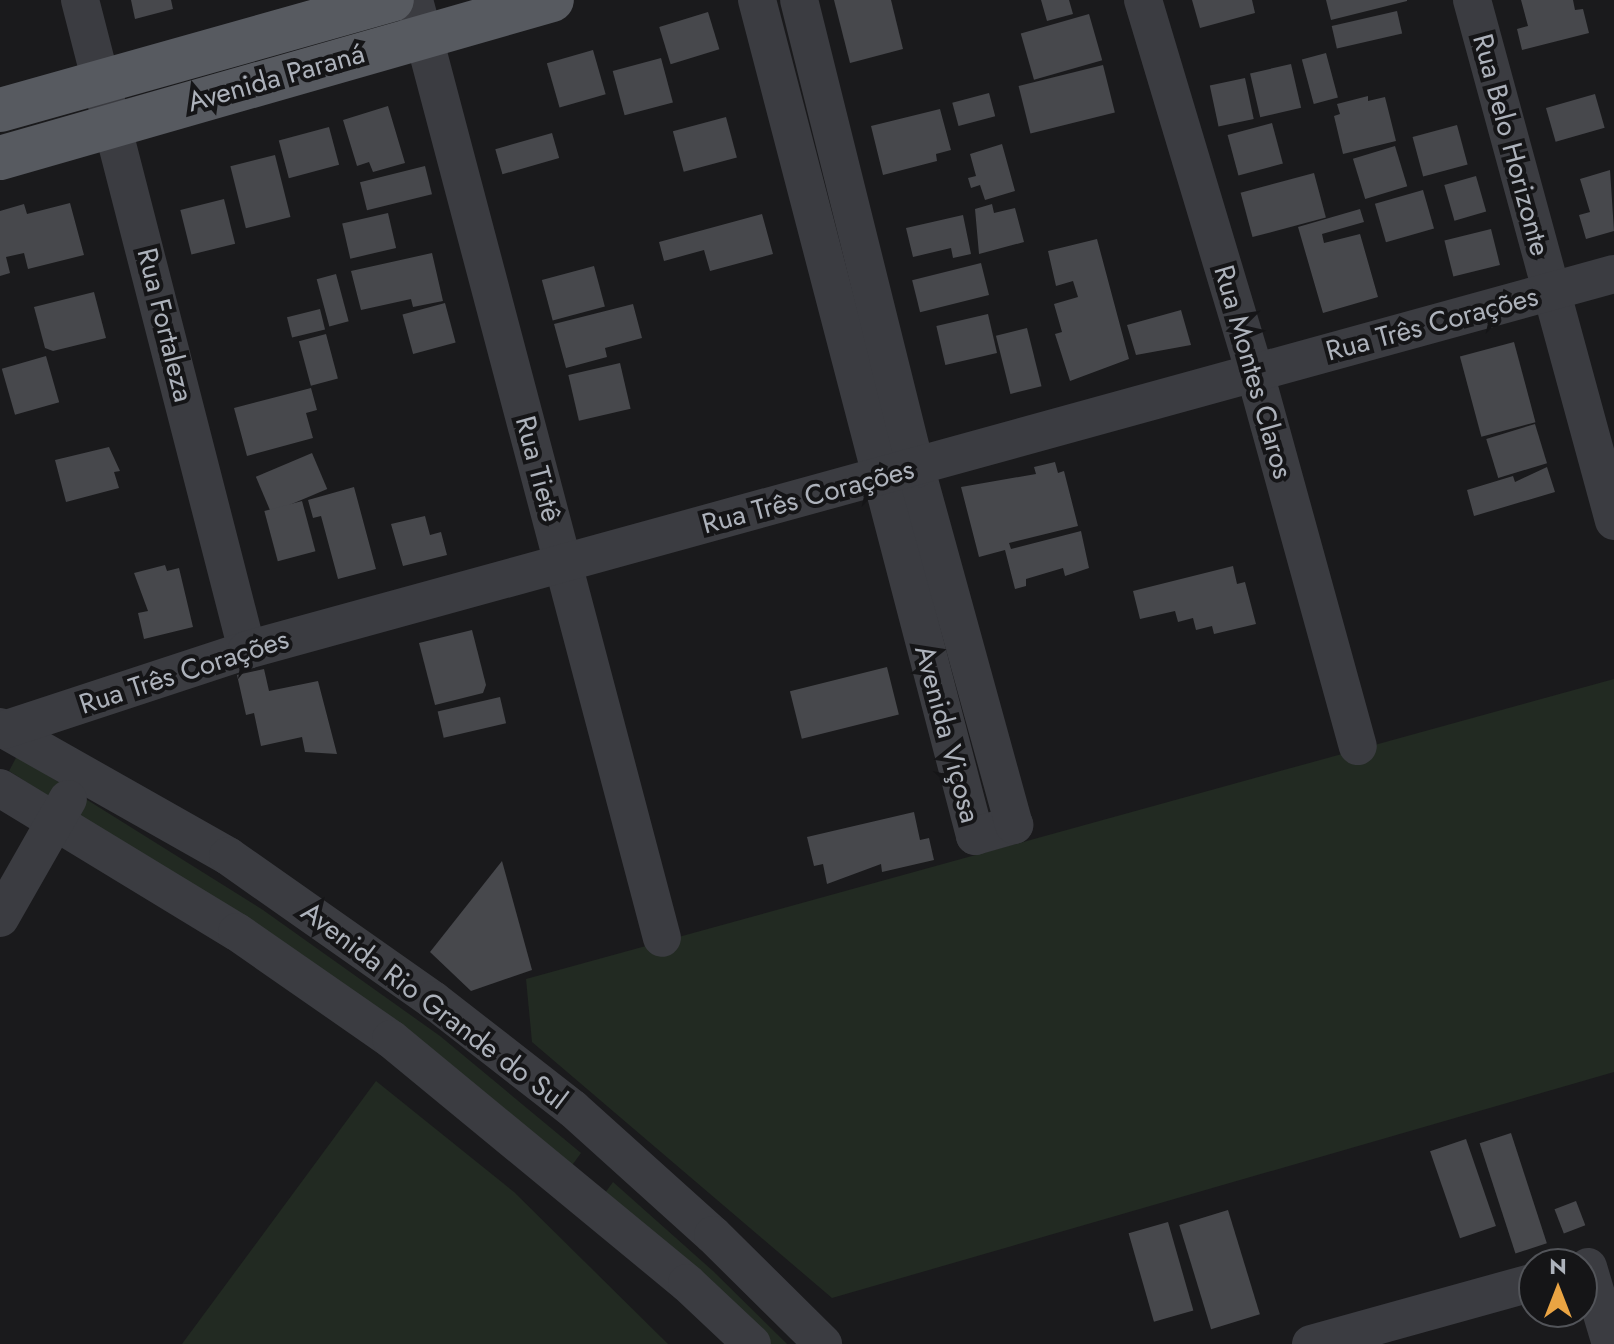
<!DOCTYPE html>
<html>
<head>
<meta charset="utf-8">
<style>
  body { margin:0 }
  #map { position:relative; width:1614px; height:1344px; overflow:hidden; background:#1a1a1c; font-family:Jost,sans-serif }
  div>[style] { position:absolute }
  .green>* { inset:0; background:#222a22 }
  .building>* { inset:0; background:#47484c; transform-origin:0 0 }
  .minor>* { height:38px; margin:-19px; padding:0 19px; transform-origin:19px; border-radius:19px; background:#3b3c41 }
  .major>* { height:44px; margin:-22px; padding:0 22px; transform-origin:22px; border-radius:22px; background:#575a60 }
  span { translate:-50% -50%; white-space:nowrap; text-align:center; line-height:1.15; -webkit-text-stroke:8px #151517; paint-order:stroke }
  .street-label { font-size:28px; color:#adb2bb }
  .north { position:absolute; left:1518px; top:1248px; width:80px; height:80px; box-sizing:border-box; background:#151517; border:2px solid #525459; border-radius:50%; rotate:0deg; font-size:22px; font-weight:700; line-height:32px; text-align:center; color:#adb2bb }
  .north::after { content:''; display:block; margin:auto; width:28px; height:36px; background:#eaa443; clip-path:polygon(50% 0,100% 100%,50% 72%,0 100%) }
</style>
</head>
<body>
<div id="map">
  <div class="green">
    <i style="clip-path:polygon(1614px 679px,1614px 1072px,832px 1298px,532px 1042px,526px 979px)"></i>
    <i style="clip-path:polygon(17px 756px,263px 910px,440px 1036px,581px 1153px,570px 1168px,69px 809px,9px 771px)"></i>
    <i style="clip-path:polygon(376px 1081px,514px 1192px,668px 1344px,182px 1344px)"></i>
    <i style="clip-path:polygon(613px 1182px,713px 1271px,787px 1344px,766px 1344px,605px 1193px)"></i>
  </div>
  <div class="building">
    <i style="clip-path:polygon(131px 0,171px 0,173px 9px,135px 19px)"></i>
    <i style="clip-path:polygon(834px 0,891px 0,903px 49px,850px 63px)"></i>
    <i style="clip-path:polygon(1041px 0,1069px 0,1073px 14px,1047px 21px)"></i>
    <i style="clip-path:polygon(1192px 0,1252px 0,1255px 13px,1200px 28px)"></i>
    <i style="clip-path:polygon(1326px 0,1407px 0,1407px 1px,1331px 20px)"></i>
    <i style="clip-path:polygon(1521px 0,1573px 0,1575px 10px,1583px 9px,1589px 33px,1522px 50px,1517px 29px,1528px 26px)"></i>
    <i style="left:1397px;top:11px;width:23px;height:67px;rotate:77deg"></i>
    <i style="left:708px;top:12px;width:39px;height:51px;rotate:73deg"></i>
    <i style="left:1089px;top:14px;width:48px;height:71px;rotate:74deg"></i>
    <i style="left:593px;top:50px;width:46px;height:48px;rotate:74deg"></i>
    <i style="left:1326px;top:53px;width:46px;height:25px;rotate:75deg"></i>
    <i style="left:661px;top:58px;width:46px;height:50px;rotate:75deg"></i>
    <i style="left:1291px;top:64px;width:45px;height:42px;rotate:77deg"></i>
    <i style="left:1103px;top:65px;width:49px;height:87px;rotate:76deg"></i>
    <i style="left:1245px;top:78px;width:42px;height:36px;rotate:78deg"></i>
    <i style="left:989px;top:93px;width:24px;height:38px;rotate:75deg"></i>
    <i style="left:1595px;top:94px;width:35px;height:51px;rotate:74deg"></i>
    <i style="clip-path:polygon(1368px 96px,1368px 101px,1385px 97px,1396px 141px,1343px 154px,1334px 116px,1340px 114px,1337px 104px)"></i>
    <i style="clip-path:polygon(388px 106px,405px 163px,373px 172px,369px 162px,357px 166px,343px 120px)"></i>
    <i style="clip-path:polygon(940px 109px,951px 150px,936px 154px,937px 161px,883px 175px,871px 126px)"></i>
    <i style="left:726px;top:117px;width:42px;height:55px;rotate:75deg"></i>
    <i style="left:1272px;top:123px;width:42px;height:46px;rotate:75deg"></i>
    <i style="left:1457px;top:125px;width:41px;height:46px;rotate:75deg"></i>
    <i style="left:329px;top:127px;width:39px;height:52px;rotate:75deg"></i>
    <i style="left:552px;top:133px;width:26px;height:59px;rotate:74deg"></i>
    <i style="clip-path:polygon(1002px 144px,1015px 191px,985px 200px,980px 185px,971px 188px,968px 178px,976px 176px,970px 154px)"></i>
    <i style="left:1395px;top:146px;width:42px;height:44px;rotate:73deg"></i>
    <i style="left:275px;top:155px;width:64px;height:46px;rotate:76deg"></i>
    <i style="left:425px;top:166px;width:29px;height:67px;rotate:76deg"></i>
    <i style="clip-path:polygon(1610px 170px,1614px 231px,1586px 239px,1579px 215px,1590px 212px,1580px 179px)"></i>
    <i style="left:1314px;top:173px;width:46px;height:76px;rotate:75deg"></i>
    <i style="left:1476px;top:176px;width:37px;height:33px;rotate:74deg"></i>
    <i style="left:1423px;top:190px;width:40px;height:50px;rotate:74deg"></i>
    <i style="left:224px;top:199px;width:46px;height:45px;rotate:76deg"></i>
    <i style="clip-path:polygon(70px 203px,84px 255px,28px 269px,24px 253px,6px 257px,10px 273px,0 276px,0 211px,24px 204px,27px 214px)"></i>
    <i style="clip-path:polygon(992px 204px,994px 213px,1015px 208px,1024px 242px,979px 254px,975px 209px)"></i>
    <i style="clip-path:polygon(1360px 209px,1364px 222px,1322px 234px,1324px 243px,1360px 234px,1378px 297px,1323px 313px,1298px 227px)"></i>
    <i style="left:388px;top:213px;width:36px;height:47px;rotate:77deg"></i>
    <i style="clip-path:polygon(762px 214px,773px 254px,710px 271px,704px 250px,664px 261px,659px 242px)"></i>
    <i style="clip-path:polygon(963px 215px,971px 254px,953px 258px,951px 248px,913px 257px,906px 228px)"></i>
    <i style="left:1491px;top:229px;width:37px;height:48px;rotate:76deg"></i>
    <i style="clip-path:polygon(1097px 239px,1129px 359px,1070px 381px,1055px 334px,1062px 332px,1054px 304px,1078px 297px,1073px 281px,1056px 286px,1048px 251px)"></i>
    <i style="clip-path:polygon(432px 253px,443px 301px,413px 307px,411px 299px,361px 310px,351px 271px)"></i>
    <i style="left:981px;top:263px;width:33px;height:71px;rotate:76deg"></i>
    <i style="left:594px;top:266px;width:42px;height:54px;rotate:75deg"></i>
    <i style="left:336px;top:274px;width:49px;height:20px;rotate:75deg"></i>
    <i style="clip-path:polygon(94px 292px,106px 338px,53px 351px,45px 348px,34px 307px)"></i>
    <i style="left:445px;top:303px;width:41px;height:44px;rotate:75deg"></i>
    <i style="clip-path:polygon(633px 304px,642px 338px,605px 348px,607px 357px,566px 368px,554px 324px)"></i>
    <i style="left:320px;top:309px;width:21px;height:34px;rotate:76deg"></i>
    <i style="clip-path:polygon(1181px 310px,1191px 345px,1136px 355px,1127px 325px)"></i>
    <i style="left:988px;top:314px;width:40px;height:53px;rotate:77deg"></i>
    <i style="left:1027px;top:328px;width:60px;height:32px;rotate:76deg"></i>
    <i style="left:326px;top:334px;width:46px;height:28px;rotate:75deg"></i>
    <i style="left:1514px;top:342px;width:83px;height:56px;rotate:75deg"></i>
    <i style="left:46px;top:356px;width:48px;height:46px;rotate:74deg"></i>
    <i style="left:620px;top:363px;width:47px;height:53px;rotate:77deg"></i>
    <i style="clip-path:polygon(311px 388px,317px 410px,306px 413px,313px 438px,247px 456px,234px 408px)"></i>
    <i style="left:1535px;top:424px;width:41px;height:51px;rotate:73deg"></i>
    <i style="clip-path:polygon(109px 447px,120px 471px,114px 472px,119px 488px,66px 502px,55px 460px)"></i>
    <i style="left:312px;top:453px;width:39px;height:61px;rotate:67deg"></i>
    <i style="clip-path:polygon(1055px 462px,1058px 473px,1064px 471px,1078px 526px,1009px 543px,1011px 549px,1081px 531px,1089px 568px,1065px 576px,1063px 568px,1026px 579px,1026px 586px,1015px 589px,1005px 550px,979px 557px,961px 487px,1036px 474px,1034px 467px)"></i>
    <i style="clip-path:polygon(1547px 467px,1555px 492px,1474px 516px,1467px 490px,1513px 476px,1515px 482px)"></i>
    <i style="clip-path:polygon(354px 487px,376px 569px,338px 579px,321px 516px,313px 518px,308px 500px)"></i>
    <i style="left:302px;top:501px;width:52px;height:39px;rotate:75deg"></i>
    <i style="clip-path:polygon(425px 516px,430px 535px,441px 532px,447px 555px,403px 566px,391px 524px)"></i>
    <i style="clip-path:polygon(165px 565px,167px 571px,179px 568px,193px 627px,144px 639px,138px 613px,148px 611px,134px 573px)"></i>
    <i style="clip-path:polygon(1233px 566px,1237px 584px,1245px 582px,1256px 624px,1214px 634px,1212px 626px,1196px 630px,1193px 618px,1178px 622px,1175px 611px,1140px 619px,1133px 591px)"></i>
    <i style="clip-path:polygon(472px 630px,486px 685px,483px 693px,435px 705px,419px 643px)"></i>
    <i style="left:887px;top:667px;width:49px;height:100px;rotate:76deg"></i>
    <i style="clip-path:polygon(264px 669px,269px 691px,318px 681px,337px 754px,305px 752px,302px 737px,261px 746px,254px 713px,246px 715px,237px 675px)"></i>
    <i style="left:500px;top:697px;width:27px;height:64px;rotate:77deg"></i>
    <i style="clip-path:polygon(914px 812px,920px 840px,929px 838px,934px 860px,882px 872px,881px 864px,827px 884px,823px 864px,814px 866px,807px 837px)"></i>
    <i style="clip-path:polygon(502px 861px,532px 970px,471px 991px,430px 952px)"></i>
    <i style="left:1511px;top:1133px;width:116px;height:33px;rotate:72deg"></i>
    <i style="left:1466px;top:1139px;width:92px;height:38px;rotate:71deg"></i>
    <i style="left:1576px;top:1201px;width:26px;height:23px;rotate:69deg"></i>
    <i style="left:1228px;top:1210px;width:109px;height:51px;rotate:73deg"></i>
    <i style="left:1168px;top:1222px;width:92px;height:41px;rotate:74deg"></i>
  </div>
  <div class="minor">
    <i style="left:80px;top:0;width:671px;rotate:75.59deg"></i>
    <i style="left:414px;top:0;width:970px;rotate:75.19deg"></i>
    <i style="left:757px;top:0;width:864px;rotate:75.38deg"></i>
    <i style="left:975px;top:836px;width:41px;rotate:-15.8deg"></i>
    <i style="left:1014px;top:825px;width:369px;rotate:-105.4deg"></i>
    <i style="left:916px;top:469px;width:483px;rotate:-104deg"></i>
    <i style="left:1143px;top:0;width:389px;rotate:73.3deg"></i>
    <i style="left:1255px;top:373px;width:387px;rotate:74.6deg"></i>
    <i style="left:1472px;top:0;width:540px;rotate:74.75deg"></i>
    <i style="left:0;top:727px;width:262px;rotate:29.5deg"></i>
    <i style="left:228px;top:856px;width:251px;rotate:35.1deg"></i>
    <i style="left:433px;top:1000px;width:177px;rotate:37.9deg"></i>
    <i style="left:573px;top:1109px;width:188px;rotate:42deg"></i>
    <i style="left:713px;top:1235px;width:155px;rotate:44.7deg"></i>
    <i style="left:4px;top:730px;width:256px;rotate:-18.2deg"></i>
    <i style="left:247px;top:650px;width:1418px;rotate:-15.38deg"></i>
    <i style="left:0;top:788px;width:277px;rotate:31.3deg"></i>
    <i style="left:237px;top:932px;width:188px;rotate:34.8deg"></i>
    <i style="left:391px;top:1039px;width:384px;rotate:39.5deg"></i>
    <i style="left:687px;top:1283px;width:89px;rotate:43.2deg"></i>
    <i style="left:0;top:918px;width:137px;rotate:-60.3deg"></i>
    <i style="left:1588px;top:1267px;width:80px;rotate:73.4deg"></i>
    <i style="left:1311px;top:1344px;width:231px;rotate:-15.5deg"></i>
  </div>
  <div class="major">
    <i style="left:0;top:110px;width:407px;rotate:-15.7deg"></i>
    <i style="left:0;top:158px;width:574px;rotate:-15.97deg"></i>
  </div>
  <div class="street-label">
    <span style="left:276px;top:78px;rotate:-16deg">Avenida Paraná</span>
    <span style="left:1511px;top:145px;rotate:75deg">Rua Belo Horizonte</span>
    <span style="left:1432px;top:324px;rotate:-15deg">Rua Três Corações</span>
    <span style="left:165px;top:325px;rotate:76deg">Rua Fortaleza</span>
    <span style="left:1253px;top:372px;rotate:74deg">Rua Montes Claros</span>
    <span style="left:538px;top:469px;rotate:75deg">Rua Tietê</span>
    <span style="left:808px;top:497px;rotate:-15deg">Rua Três Corações</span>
    <span style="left:184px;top:672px;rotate:-18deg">Rua Três Corações</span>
    <span style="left:947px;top:734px;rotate:75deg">Avenida Viçosa</span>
    <span style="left:434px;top:1006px;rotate:37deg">Avenida Rio Grande do Sul</span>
  </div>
  <div class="north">N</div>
</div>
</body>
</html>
